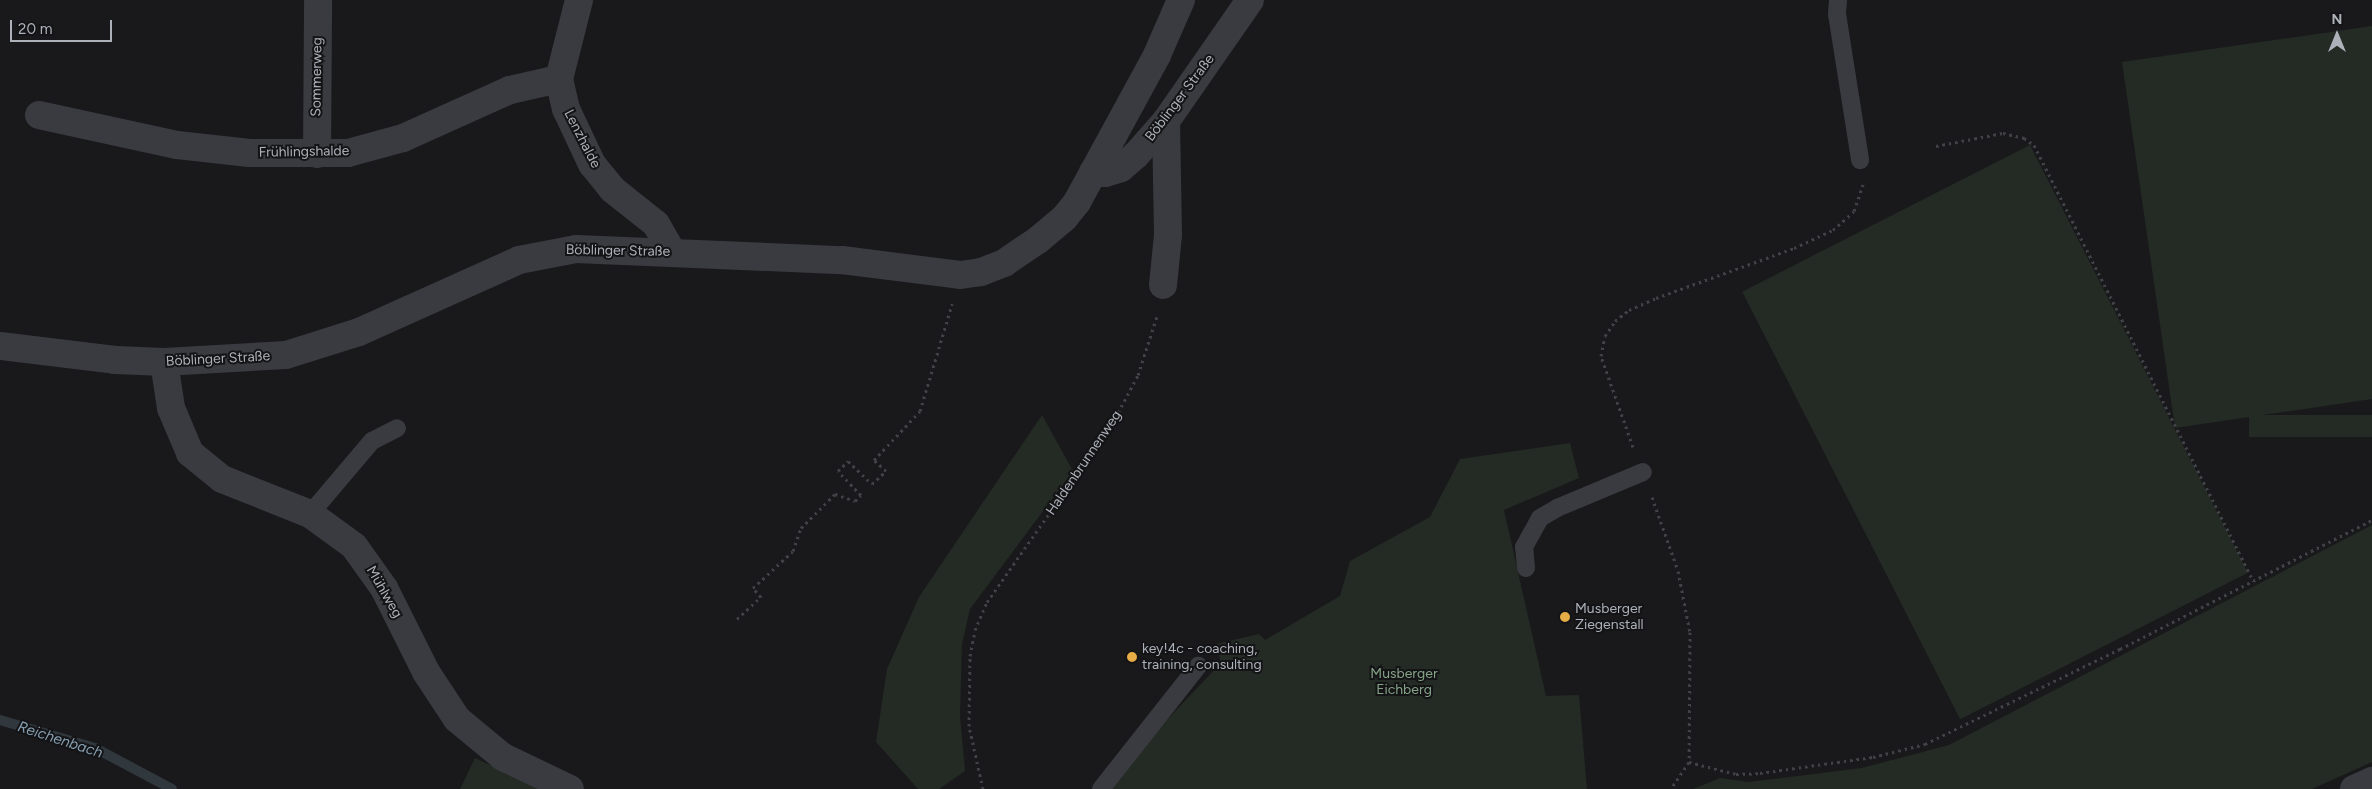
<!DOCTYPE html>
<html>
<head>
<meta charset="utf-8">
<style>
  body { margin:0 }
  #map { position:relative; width:2372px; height:789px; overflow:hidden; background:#19191b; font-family:Figtree,sans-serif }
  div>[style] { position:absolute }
  .green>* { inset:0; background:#232b24; transform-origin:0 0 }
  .stream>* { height:10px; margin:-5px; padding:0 5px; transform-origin:5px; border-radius:5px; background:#30383e }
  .path>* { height:3px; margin-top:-1.5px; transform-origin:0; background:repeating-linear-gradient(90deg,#404247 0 2.5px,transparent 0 6.5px) }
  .lane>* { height:18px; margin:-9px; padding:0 9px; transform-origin:9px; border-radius:9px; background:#3a3b40 }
  .street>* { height:28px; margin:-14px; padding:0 14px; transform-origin:14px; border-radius:14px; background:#3a3b40 }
  .dots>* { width:14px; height:14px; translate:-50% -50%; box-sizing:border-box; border:2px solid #141416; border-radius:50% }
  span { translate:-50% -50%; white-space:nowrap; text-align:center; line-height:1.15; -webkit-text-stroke:4px #141416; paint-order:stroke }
  .street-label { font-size:14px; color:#acb1ba }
  .poi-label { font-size:14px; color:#acb1ba }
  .left { translate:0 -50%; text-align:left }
  .park-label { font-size:14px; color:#85a386 }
  .water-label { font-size:15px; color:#869fb2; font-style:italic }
  .north { position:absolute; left:2312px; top:10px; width:50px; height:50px; -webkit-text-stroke:4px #141416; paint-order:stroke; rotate:0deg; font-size:14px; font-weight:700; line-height:20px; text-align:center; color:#acb1ba }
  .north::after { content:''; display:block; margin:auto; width:18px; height:22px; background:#acb1ba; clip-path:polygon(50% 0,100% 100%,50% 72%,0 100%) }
  .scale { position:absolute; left:10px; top:20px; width:102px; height:22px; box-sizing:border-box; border:2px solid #acb1ba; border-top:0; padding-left:6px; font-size:15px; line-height:18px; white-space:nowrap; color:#acb1ba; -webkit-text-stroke:4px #141416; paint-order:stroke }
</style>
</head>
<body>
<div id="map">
  <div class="green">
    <i style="clip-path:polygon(2372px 26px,2372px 399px,2175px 428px,2122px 62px)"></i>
    <i style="left:2030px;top:145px;width:480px;height:323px;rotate:63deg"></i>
    <i style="clip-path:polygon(1042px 415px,1073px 471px,970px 609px,962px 644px,960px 716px,965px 771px,939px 789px,918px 789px,876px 742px,887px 669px,919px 597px)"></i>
    <i style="left:2372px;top:415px;width:22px;height:123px;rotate:90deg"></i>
    <i style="clip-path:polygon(1570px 443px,1579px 478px,1504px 510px,1546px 696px,1579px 695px,1587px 789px,1112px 789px,1160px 727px,1221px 663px,1216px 644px,1259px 634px,1265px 640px,1340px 596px,1350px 561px,1430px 517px,1460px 459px)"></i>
    <i style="clip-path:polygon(2372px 525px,2372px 762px,2312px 789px,1693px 789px,1720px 778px,1749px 782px,1862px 768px,1949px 745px)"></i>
    <i style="clip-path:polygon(475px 758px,542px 789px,460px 789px)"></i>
  </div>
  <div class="stream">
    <i style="left:0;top:720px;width:99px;rotate:16.4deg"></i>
    <i style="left:95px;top:748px;width:87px;rotate:28deg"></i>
  </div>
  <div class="path">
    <i style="left:1936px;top:146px;width:68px;rotate:-11deg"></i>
    <i style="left:2003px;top:133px;width:22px;rotate:13deg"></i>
    <i style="left:2024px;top:138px;width:12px;rotate:35deg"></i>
    <i style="left:2034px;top:145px;width:488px;rotate:63.3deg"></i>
    <i style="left:1633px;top:447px;width:96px;rotate:-109.4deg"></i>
    <i style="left:1601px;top:356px;width:20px;rotate:-79deg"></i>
    <i style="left:1605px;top:336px;width:18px;rotate:-56deg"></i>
    <i style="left:1615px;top:321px;width:18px;rotate:-38deg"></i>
    <i style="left:1629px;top:310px;width:30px;rotate:-24deg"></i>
    <i style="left:1656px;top:298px;width:147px;rotate:-19.9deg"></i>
    <i style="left:1794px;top:248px;width:43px;rotate:-24.8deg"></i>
    <i style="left:1833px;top:230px;width:28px;rotate:-42deg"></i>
    <i style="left:1854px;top:211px;width:28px;rotate:-71deg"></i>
    <i style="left:1652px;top:497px;width:78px;rotate:70.6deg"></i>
    <i style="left:1678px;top:571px;width:62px;rotate:78.9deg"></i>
    <i style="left:1690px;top:632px;width:130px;rotate:90.4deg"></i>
    <i style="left:1689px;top:762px;width:32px;rotate:124deg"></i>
    <i style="left:737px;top:619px;width:33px;rotate:-43deg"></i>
    <i style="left:761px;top:597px;width:12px;rotate:-132deg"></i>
    <i style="left:753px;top:588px;width:54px;rotate:-42.8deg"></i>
    <i style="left:793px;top:551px;width:24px;rotate:-71deg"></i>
    <i style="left:801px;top:528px;width:48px;rotate:-45deg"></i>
    <i style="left:835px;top:494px;width:21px;rotate:19deg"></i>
    <i style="left:855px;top:501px;width:8px;rotate:-45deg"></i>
    <i style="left:861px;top:495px;width:33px;rotate:-134deg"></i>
    <i style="left:838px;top:471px;width:14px;rotate:-45deg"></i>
    <i style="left:848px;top:461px;width:33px;rotate:44deg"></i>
    <i style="left:872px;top:484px;width:19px;rotate:-43deg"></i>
    <i style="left:886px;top:471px;width:16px;rotate:-137deg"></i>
    <i style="left:874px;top:460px;width:67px;rotate:-46.8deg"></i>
    <i style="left:920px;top:411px;width:112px;rotate:-73.3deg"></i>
    <i style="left:1689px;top:762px;width:49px;rotate:14.3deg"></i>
    <i style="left:1736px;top:774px;width:24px;rotate:-2deg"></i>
    <i style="left:1760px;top:773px;width:114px;rotate:-8.1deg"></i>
    <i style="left:1873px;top:757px;width:54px;rotate:-14deg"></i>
    <i style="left:1925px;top:744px;width:217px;rotate:-26deg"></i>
    <i style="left:2120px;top:649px;width:283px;rotate:-27.1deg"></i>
    <i style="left:983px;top:789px;width:65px;rotate:-102.5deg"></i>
    <i style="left:969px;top:726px;width:70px;rotate:-89.2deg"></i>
    <i style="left:970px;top:656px;width:26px;rotate:-79deg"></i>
    <i style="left:975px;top:630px;width:30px;rotate:-67deg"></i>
    <i style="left:987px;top:602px;width:218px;rotate:-54.9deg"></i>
    <i style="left:1112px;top:424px;width:55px;rotate:-62deg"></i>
    <i style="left:1138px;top:375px;width:62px;rotate:-72.1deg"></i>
  </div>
  <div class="lane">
    <i style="left:1838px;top:0;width:14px;rotate:94deg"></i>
    <i style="left:1837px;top:14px;width:148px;rotate:81deg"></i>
    <i style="left:310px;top:514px;width:96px;rotate:-49.7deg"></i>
    <i style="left:372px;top:441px;width:28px;rotate:-27deg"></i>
    <i style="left:1526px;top:568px;width:21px;rotate:-95deg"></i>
    <i style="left:1524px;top:547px;width:33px;rotate:-61deg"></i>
    <i style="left:1540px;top:518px;width:20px;rotate:-30deg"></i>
    <i style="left:1557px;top:508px;width:93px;rotate:-22.7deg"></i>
    <i style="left:1101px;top:789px;width:157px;rotate:-51.7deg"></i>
  </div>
  <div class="street">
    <i style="left:579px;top:0;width:81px;rotate:104.2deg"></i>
    <i style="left:559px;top:79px;width:31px;rotate:77deg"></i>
    <i style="left:566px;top:109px;width:61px;rotate:64.7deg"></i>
    <i style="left:592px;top:164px;width:32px;rotate:51deg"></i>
    <i style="left:612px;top:189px;width:56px;rotate:38.5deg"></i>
    <i style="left:656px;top:224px;width:32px;rotate:60deg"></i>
    <i style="left:39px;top:115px;width:141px;rotate:12.3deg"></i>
    <i style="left:177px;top:145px;width:73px;rotate:6.3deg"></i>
    <i style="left:250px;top:153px;width:98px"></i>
    <i style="left:348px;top:153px;width:57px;rotate:-15.3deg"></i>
    <i style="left:403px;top:138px;width:117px;rotate:-24.2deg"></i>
    <i style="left:510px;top:90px;width:50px;rotate:-12.7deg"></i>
    <i style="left:317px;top:154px;width:154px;rotate:-89.6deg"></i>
    <i style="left:1093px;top:172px;width:12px;rotate:5deg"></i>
    <i style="left:1105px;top:173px;width:17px;rotate:-17deg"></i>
    <i style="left:1121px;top:168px;width:20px;rotate:-41deg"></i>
    <i style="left:1136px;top:155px;width:45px;rotate:-48.6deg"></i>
    <i style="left:1166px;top:121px;width:147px;rotate:-55.2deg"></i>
    <i style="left:1163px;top:285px;width:50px;rotate:-84.3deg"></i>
    <i style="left:1168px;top:235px;width:114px;rotate:-91deg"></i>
    <i style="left:0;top:346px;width:116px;rotate:6.9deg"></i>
    <i style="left:115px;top:360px;width:49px;rotate:2.3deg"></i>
    <i style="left:164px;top:362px;width:122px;rotate:-3.3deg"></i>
    <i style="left:286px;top:355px;width:77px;rotate:-17.5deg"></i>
    <i style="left:359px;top:332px;width:175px;rotate:-24.2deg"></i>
    <i style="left:519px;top:260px;width:58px;rotate:-10.9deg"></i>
    <i style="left:576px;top:249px;width:266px;rotate:2.4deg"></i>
    <i style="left:842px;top:260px;width:119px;rotate:7.2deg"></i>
    <i style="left:960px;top:275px;width:21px;rotate:-8deg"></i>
    <i style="left:981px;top:272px;width:25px;rotate:-21deg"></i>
    <i style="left:1004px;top:263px;width:41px;rotate:-34.1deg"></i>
    <i style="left:1038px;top:240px;width:35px;rotate:-40deg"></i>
    <i style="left:1065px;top:217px;width:19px;rotate:-51deg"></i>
    <i style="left:1077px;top:202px;width:167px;rotate:-61.4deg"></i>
    <i style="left:1157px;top:55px;width:60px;rotate:-66.4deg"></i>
    <i style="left:164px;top:362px;width:47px;rotate:81.3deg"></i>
    <i style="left:171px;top:408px;width:49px;rotate:67.1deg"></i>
    <i style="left:190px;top:453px;width:41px;rotate:39.1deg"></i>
    <i style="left:222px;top:479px;width:95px;rotate:21.7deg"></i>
    <i style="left:310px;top:514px;width:54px;rotate:36deg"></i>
    <i style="left:354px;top:546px;width:52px;rotate:54.5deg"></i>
    <i style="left:384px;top:588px;width:94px;rotate:63.4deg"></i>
    <i style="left:426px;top:672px;width:56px;rotate:56.6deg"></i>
    <i style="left:457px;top:719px;width:60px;rotate:39.6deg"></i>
    <i style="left:503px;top:757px;width:74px;rotate:25.5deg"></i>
    <i style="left:2354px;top:789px;width:20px;rotate:-24deg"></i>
  </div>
  <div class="dots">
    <i style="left:1565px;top:617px;background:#e6ac46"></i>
    <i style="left:1132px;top:657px;background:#e6ac46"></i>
  </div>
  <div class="street-label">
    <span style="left:317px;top:77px;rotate:-89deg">Sommerweg</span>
    <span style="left:1180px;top:98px;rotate:-53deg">Böblinger Straße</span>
    <span style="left:582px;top:139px;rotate:63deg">Lenzhalde</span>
    <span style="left:304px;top:152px;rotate:-1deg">Frühlingshalde</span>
    <span style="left:618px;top:251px;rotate:1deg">Böblinger Straße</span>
    <span style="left:218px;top:359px;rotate:-3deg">Böblinger Straße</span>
    <span style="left:1084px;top:463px;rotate:-56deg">Haldenbrunnenweg</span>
    <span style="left:384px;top:592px;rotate:60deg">Mühlweg</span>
  </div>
  <div class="poi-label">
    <span class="left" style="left:1575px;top:617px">Musberger<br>Ziegenstall</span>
    <span class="left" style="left:1142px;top:657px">key!4c - coaching,<br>training, consulting</span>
  </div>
  <div class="park-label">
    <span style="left:1404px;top:682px">Musberger<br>Eichberg</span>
  </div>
  <div class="water-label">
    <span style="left:60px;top:740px;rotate:18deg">Reichenbach</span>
  </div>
  <div class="north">N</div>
  <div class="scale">20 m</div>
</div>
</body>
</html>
